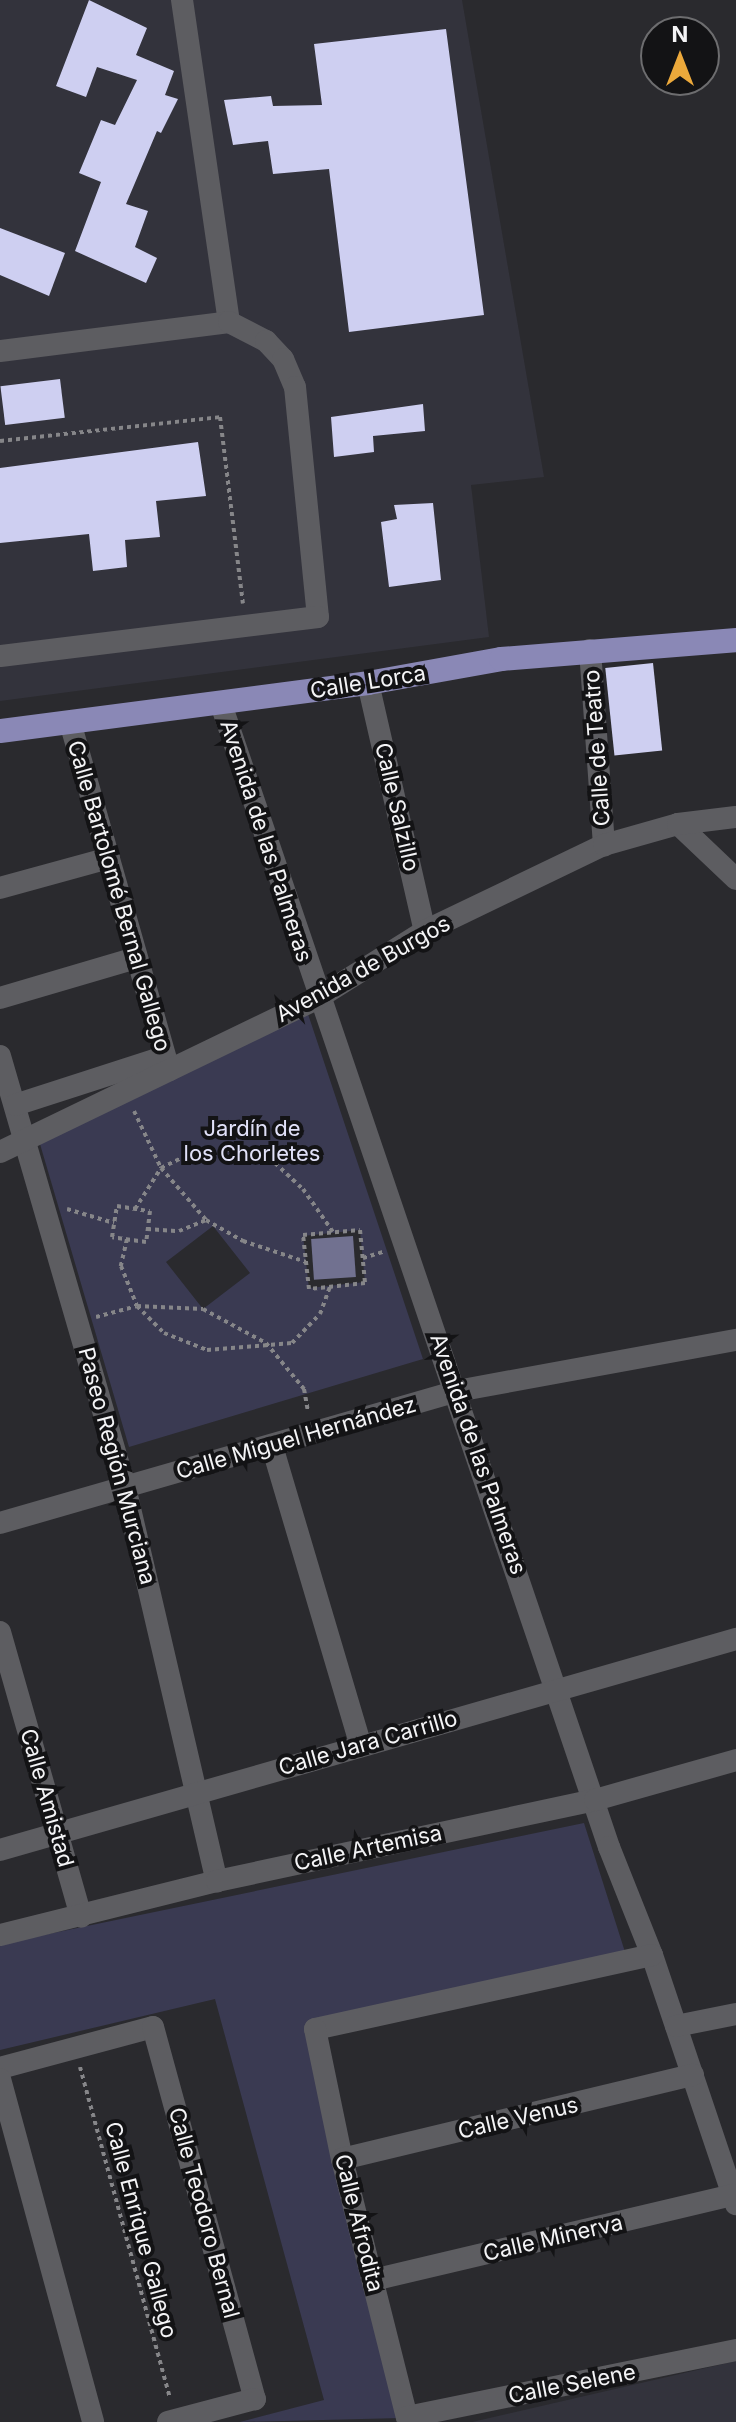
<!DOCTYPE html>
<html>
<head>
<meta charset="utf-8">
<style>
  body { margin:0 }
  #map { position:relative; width:736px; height:2422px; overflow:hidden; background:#2a2a2e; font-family:Inter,sans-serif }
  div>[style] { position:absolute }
  .built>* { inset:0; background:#33333c }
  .green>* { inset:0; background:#3a3a52 }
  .water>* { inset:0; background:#717190; transform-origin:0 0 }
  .building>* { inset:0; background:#cecff1; transform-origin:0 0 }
  .path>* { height:4px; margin-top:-2px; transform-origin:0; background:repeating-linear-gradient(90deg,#868689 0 4px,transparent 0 8px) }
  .minor>* { height:22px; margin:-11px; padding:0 11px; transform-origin:11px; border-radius:11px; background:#5d5d61 }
  .major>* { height:24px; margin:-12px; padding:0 12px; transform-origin:12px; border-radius:12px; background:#8a88b6 }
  span { translate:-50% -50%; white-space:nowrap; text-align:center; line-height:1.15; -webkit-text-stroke:8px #131315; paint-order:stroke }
  .street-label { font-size:22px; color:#f4f4f6 }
  .park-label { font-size:22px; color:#e1e1f8 }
  .north { position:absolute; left:640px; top:16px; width:80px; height:80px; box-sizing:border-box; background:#131315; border:2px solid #6d6d6f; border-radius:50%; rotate:0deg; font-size:22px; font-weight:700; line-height:32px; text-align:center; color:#f4f4f6 }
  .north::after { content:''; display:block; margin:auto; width:28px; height:36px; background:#eca93b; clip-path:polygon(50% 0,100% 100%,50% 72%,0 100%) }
</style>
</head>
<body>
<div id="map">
  <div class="built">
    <i style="clip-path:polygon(0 0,462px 0,544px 477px,471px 485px,489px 637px,0 701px)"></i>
    <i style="clip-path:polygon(736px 2361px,736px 2422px,472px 2422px)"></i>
  </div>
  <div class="green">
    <i style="clip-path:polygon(evenodd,307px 1011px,423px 1359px,129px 1447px,40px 1144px,307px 1011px,213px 1226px,250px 1273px,203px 1309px,166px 1262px,213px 1226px,307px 1011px,360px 1230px,365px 1282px,309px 1288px,303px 1236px,360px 1230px)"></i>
    <i style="clip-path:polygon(584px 1823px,625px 1952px,308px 2021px,401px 2418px,240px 2422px,324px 2400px,215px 1999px,0 2050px,0 1944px)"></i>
  </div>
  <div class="water">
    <i style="left:353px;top:1236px;width:41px;height:42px;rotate:86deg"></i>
  </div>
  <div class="building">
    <i style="clip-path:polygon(89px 0,147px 28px,136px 55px,174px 71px,165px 95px,178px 99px,161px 133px,157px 131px,126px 204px,148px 211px,135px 247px,157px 258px,146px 283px,75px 251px,101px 182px,79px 173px,101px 120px,115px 125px,137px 80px,97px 67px,86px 97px,56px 86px)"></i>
    <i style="clip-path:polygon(446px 29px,484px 315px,349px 332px,329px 169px,273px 174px,268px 141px,233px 145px,224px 100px,271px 96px,273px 106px,322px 105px,314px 44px)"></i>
    <i style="clip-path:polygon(0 228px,65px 253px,49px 296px,0 275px)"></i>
    <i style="left:60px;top:379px;width:39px;height:60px;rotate:83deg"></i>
    <i style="clip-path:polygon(423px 404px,425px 431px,373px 436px,374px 452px,334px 457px,331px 417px)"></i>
    <i style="clip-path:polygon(198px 442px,206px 496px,156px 501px,160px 537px,125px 540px,127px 567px,93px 571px,89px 534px,0 543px,0 468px)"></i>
    <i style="clip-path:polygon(433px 503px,441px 580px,389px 587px,381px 522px,397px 519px,394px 505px)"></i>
    <i style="left:653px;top:663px;width:88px;height:48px;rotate:84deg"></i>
  </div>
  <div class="path">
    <i style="left:0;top:441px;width:221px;rotate:-6.2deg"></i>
    <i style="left:220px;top:417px;width:188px;rotate:83deg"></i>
    <i style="left:134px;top:1111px;width:63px;rotate:64.7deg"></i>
    <i style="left:161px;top:1168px;width:69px;rotate:49.1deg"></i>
    <i style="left:206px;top:1220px;width:43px;rotate:29.6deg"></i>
    <i style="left:243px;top:1241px;width:66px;rotate:18.4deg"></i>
    <i style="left:117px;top:1206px;width:33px;rotate:9deg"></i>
    <i style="left:150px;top:1211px;width:31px;rotate:97deg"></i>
    <i style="left:146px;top:1242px;width:34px;rotate:-172deg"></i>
    <i style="left:112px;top:1237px;width:31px;rotate:-81deg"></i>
    <i style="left:67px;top:1209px;width:49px;rotate:16.6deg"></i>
    <i style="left:135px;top:1209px;width:49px;rotate:-57.6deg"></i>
    <i style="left:161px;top:1168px;width:37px;rotate:-26deg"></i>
    <i style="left:194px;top:1152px;width:42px;rotate:-4.1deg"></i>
    <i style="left:236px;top:1149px;width:41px;rotate:19.7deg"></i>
    <i style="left:275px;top:1163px;width:38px;rotate:43deg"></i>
    <i style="left:303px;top:1189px;width:52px;rotate:55.1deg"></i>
    <i style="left:147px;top:1229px;width:32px;rotate:4deg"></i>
    <i style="left:179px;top:1231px;width:29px;rotate:-22deg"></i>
    <i style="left:360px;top:1230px;width:53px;rotate:84.6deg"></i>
    <i style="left:365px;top:1283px;width:56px;rotate:173.9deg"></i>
    <i style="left:309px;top:1289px;width:54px;rotate:-96.3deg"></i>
    <i style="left:303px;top:1235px;width:57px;rotate:-5deg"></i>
    <i style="left:127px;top:1239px;width:28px;rotate:103deg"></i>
    <i style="left:121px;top:1266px;width:43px;rotate:68.2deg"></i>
    <i style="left:137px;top:1306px;width:38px;rotate:45deg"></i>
    <i style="left:164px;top:1333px;width:46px;rotate:21.6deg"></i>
    <i style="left:207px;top:1350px;width:85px;rotate:-4.7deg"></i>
    <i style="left:292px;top:1343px;width:40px;rotate:-46deg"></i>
    <i style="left:320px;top:1314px;width:30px;rotate:-70deg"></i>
    <i style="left:363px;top:1258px;width:21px;rotate:-17deg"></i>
    <i style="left:96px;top:1317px;width:42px;rotate:-15deg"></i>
    <i style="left:137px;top:1306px;width:66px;rotate:2.6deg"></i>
    <i style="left:203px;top:1309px;width:72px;rotate:28.4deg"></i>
    <i style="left:266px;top:1343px;width:60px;rotate:50.4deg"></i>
    <i style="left:304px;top:1389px;width:22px;rotate:80deg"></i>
    <i style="left:80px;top:2067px;width:343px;rotate:74.8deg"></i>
  </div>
  <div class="minor">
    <i style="left:182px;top:0;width:325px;rotate:81.7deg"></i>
    <i style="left:0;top:351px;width:231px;rotate:-7.2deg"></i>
    <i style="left:229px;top:322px;width:42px;rotate:27.2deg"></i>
    <i style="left:266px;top:341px;width:25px;rotate:47deg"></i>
    <i style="left:283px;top:359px;width:30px;rotate:67deg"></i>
    <i style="left:295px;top:387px;width:231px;rotate:84.3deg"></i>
    <i style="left:318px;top:617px;width:320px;rotate:173deg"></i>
    <i style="left:590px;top:650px;width:196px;rotate:85.9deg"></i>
    <i style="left:368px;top:683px;width:254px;rotate:77.1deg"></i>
    <i style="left:221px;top:704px;width:1207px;rotate:71.25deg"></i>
    <i style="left:609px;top:1847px;width:116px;rotate:68.3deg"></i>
    <i style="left:652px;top:1955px;width:263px;rotate:71.4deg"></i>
    <i style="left:70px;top:722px;width:362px;rotate:74.1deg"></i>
    <i style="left:678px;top:824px;width:80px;rotate:43.5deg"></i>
    <i style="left:0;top:888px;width:113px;rotate:-15.4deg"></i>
    <i style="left:0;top:998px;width:142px;rotate:-16.4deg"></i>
    <i style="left:0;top:1056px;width:449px;rotate:73.8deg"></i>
    <i style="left:125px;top:1487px;width:405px;rotate:76.9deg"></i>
    <i style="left:15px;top:1105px;width:157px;rotate:-17.9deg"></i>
    <i style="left:0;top:1152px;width:353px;rotate:-25.8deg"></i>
    <i style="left:318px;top:998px;width:126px;rotate:-32.1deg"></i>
    <i style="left:425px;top:931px;width:199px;rotate:-25.7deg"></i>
    <i style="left:604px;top:845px;width:77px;rotate:-15.8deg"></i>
    <i style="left:678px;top:824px;width:58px;rotate:-6.9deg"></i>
    <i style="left:272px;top:1446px;width:311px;rotate:73.5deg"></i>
    <i style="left:0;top:1523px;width:476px;rotate:-16.1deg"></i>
    <i style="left:457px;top:1391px;width:284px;rotate:-10.4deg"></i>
    <i style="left:0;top:1632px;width:296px;rotate:74.1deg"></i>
    <i style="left:0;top:1850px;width:766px;rotate:-16deg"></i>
    <i style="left:0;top:1935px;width:224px;rotate:-14deg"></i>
    <i style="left:217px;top:1881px;width:387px;rotate:-12.1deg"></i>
    <i style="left:595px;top:1800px;width:147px;rotate:-15.8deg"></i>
    <i style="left:652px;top:1955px;width:345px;rotate:167.6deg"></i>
    <i style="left:315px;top:2029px;width:133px;rotate:78.3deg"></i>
    <i style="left:342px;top:2159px;width:266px;rotate:75.9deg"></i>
    <i style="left:407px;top:2417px;width:336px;rotate:-11.5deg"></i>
    <i style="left:676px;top:2026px;width:61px;rotate:-11.3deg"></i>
    <i style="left:0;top:2068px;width:158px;rotate:-15deg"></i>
    <i style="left:153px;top:2027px;width:386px;rotate:74.7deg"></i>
    <i style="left:255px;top:2399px;width:90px;rotate:165.2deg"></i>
    <i style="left:0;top:2079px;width:355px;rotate:74.8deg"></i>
    <i style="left:342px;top:2159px;width:361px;rotate:-13.5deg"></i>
    <i style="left:373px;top:2280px;width:370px;rotate:-13.3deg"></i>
  </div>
  <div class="major">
    <i style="left:0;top:731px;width:371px;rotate:-7.4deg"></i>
    <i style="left:368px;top:683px;width:135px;rotate:-10.2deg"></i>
    <i style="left:501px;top:659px;width:236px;rotate:-4.6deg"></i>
  </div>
  <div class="street-label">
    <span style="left:368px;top:682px;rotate:-9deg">Calle Lorca</span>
    <span style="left:597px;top:748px;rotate:-94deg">Calle de Teatro</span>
    <span style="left:397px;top:807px;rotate:77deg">Calle Salzillo</span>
    <span style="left:266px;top:841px;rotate:72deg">Avenida de las Palmeras</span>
    <span style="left:119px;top:896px;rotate:74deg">Calle Bartolomé Bernal Gallego</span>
    <span style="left:363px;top:969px;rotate:-29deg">Avenida de Burgos</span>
    <span style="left:296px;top:1438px;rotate:-16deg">Calle Miguel Hernández</span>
    <span style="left:478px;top:1454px;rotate:71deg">Avenida de las Palmeras</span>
    <span style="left:117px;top:1466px;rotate:75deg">Paseo Región Murciana</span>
    <span style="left:368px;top:1743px;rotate:-16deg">Calle Jara Carrillo</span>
    <span style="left:47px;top:1798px;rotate:74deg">Calle Amistad</span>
    <span style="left:368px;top:1848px;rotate:-12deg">Calle Artemisa</span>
    <span style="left:518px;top:2118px;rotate:-13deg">Calle Venus</span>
    <span style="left:204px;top:2213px;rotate:75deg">Calle Teodoro Bernal</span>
    <span style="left:359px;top:2223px;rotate:76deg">Calle Afrodita</span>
    <span style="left:141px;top:2230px;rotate:75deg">Calle Enrique Gallego</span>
    <span style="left:553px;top:2238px;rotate:-13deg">Calle Minerva</span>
    <span style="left:572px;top:2384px;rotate:-11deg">Calle Selene</span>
  </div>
  <div class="park-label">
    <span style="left:252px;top:1141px">Jardín de<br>los Chorletes</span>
  </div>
  <div class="north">N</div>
</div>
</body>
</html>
